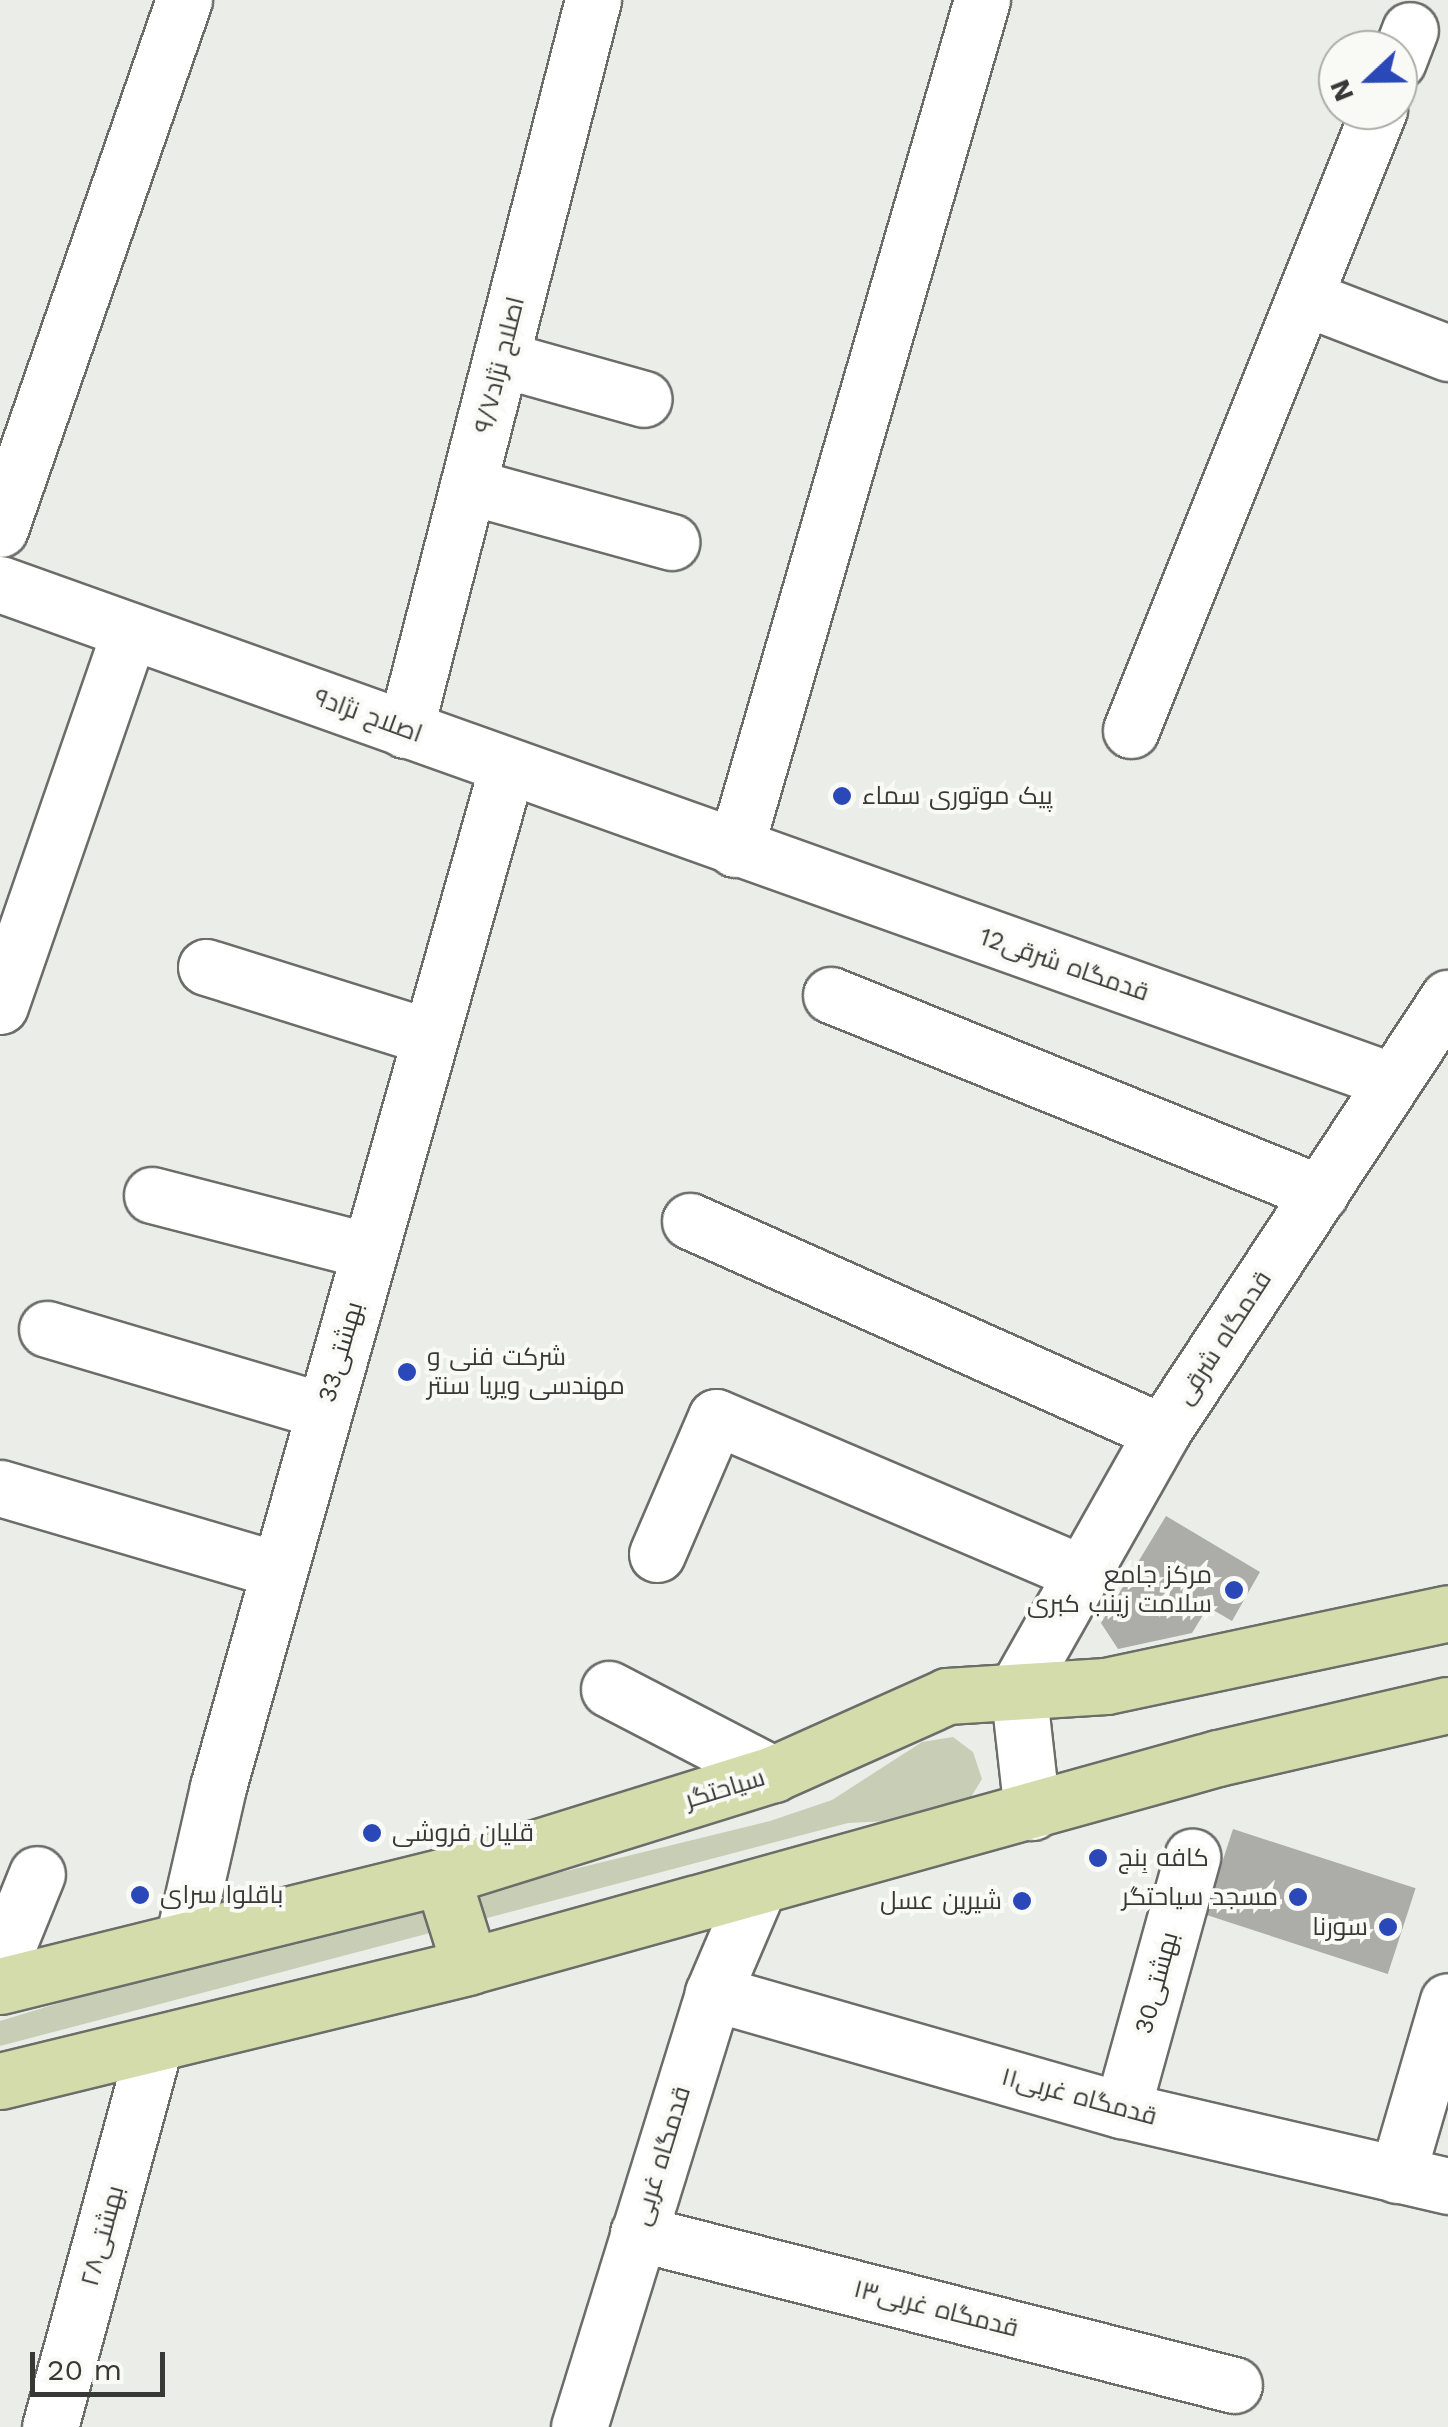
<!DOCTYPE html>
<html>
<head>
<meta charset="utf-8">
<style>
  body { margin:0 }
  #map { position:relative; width:1448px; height:2427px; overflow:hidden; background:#ebede8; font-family:"Work Sans",Cairo,sans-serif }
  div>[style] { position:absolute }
  .green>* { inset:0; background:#c8cdb5 }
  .building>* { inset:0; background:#acada8; transform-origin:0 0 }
  .roads { filter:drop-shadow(2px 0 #6c6d69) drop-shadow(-2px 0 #6c6d69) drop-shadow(0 2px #6c6d69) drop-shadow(0 -2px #6c6d69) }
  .minor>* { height:55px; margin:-27.5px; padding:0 27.5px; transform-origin:27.5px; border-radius:27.5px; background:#fff }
  .major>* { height:55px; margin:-27.5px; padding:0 27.5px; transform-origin:27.5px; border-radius:27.5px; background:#d3dcaa }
  .dots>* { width:28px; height:28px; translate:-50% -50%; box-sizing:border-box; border:5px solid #f9faf5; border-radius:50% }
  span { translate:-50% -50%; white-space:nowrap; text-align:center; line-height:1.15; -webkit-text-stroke:8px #f9faf5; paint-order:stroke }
  .street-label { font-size:25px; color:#383937 }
  .poi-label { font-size:25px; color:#383937 }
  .left { translate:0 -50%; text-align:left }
  .right { translate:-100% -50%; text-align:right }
  .north { position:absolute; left:1318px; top:30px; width:100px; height:100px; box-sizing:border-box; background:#f9faf5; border:2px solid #acada9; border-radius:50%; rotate:248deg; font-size:28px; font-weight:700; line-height:40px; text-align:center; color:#383937 }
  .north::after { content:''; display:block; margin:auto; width:35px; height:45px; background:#2b48b8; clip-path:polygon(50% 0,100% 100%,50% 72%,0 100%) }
  .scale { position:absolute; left:30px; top:2352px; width:135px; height:45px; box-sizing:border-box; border:5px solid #383937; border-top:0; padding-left:12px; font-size:30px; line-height:35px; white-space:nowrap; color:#383937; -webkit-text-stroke:8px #f9faf5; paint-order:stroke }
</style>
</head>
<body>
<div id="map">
  <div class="green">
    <i style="clip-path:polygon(953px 1737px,973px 1752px,982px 1779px,966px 1805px,927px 1819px,848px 1823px,0 2046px,0 2021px,194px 1962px,770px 1821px,832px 1800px,922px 1742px)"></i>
  </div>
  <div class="building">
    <i style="clip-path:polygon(1166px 1516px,1260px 1572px,1232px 1621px,1208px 1607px,1192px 1633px,1118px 1649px,1101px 1623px)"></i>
    <i style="left:1233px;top:1829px;width:192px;height:90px;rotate:18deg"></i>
  </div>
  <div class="roads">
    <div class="minor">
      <i style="left:1398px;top:61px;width:33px;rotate:-69deg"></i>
      <i style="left:1308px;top:299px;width:150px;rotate:21.1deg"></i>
      <i style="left:501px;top:359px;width:148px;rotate:15.6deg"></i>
      <i style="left:468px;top:486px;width:211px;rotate:15.4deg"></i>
      <i style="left:0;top:529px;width:560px;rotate:-70.82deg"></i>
      <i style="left:0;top:584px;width:1479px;rotate:19.64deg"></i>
      <i style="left:405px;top:730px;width:754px;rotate:-75.56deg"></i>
      <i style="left:1131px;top:730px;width:668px;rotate:-68.2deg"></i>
      <i style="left:735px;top:849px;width:884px;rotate:-73.78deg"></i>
      <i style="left:206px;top:967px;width:235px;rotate:17.4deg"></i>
      <i style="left:831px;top:995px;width:528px;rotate:22.04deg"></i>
      <i style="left:0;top:1006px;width:397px;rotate:-70.9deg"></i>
      <i style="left:152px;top:1195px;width:224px;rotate:14.5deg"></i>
      <i style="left:690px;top:1221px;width:517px;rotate:24.09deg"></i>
      <i style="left:47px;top:1329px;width:289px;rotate:16.5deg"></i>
      <i style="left:0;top:1488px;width:291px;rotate:16.4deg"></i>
      <i style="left:657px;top:1554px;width:149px;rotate:-66.7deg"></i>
      <i style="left:716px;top:1417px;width:397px;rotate:23.1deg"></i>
      <i style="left:609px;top:1689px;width:185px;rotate:27.4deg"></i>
      <i style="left:1032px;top:1812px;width:126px;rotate:-96.4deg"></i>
      <i style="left:1018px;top:1687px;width:293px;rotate:-60.5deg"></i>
      <i style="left:1162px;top:1432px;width:520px;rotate:-56.62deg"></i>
      <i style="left:183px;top:1940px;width:157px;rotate:-77.1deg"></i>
      <i style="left:218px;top:1787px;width:1060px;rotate:-74.18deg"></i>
      <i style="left:0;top:1965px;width:98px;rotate:-67.9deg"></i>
      <i style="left:713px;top:1993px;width:425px;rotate:16deg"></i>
      <i style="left:1122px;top:2110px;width:335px;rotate:13.1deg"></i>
      <i style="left:1122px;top:2110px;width:263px;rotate:-74.5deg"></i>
      <i style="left:1397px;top:2175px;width:181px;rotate:-73.7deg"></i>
      <i style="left:638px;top:2233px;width:615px;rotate:14.31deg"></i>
      <i style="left:50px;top:2427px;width:397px;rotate:-74.7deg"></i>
      <i style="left:579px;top:2427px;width:454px;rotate:-72.8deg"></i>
      <i style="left:713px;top:1993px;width:112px;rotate:-66.9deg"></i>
    </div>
    <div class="major">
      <i style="left:442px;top:1877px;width:93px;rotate:72.5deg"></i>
      <i style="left:0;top:1986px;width:455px;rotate:-13.9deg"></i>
      <i style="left:442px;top:1877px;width:347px;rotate:-17.3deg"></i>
      <i style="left:773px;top:1774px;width:191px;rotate:-24.1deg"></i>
      <i style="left:947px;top:1696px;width:159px;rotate:-3.6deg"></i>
      <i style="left:1106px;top:1686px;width:350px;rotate:-12deg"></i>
      <i style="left:0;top:2081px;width:484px;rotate:-13.7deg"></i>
      <i style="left:470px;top:1966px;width:776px;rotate:-15.54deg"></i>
      <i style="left:1218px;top:1758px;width:236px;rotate:-13deg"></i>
    </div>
  </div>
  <div class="dots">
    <i style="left:842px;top:796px;background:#2b48b8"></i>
    <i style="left:407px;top:1372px;background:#2b48b8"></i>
    <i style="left:1234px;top:1590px;background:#2b48b8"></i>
    <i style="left:372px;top:1833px;background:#2b48b8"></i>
    <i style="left:1098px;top:1858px;background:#2b48b8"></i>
    <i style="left:140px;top:1895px;background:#2b48b8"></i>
    <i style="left:1298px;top:1897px;background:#2b48b8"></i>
    <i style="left:1022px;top:1901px;background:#2b48b8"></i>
    <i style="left:1388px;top:1927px;background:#2b48b8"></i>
  </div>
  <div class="street-label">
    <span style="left:500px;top:365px;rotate:-76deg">اصلاح نژاد۹/۷</span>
    <span style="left:368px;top:716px;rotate:20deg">اصلاح نژاد۹</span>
    <span style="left:1064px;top:965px;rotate:19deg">12قدمگاه شرقی</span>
    <span style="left:1224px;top:1338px;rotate:-57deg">قدمگاه شرقی</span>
    <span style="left:341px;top:1352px;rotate:-74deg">33بهشتی</span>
    <span style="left:725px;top:1789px;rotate:-17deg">سیاحتگر</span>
    <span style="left:1157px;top:1983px;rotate:-75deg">30بهشتی</span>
    <span style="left:1079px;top:2097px;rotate:15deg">قدمگاه غربی۱۱</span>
    <span style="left:662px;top:2156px;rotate:-73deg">قدمگاه غربی</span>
    <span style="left:103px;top:2236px;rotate:-75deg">۲۸بهشتی</span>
    <span style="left:936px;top:2309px;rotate:14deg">قدمگاه غربی۱۳</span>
  </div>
  <div class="poi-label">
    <span class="left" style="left:862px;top:796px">پیک موتوری سماء</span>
    <span class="left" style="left:427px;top:1372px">شرکت فنی و<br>مهندسی ویریا سنتر</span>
    <span class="right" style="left:1212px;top:1590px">مرکز جامع<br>سلامت زینب کبری</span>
    <span class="left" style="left:392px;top:1833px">قلیان فروشی</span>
    <span class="left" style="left:1118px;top:1858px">کافه بِنج</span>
    <span class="left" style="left:160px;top:1895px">باقلوا سرای</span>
    <span class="right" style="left:1278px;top:1897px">مسجد سیاحتگر</span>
    <span class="right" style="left:1002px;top:1901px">شیرین عسل</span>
    <span class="right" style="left:1368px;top:1927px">سورنا</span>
  </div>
  <div class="north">N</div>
  <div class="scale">20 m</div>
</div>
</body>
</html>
